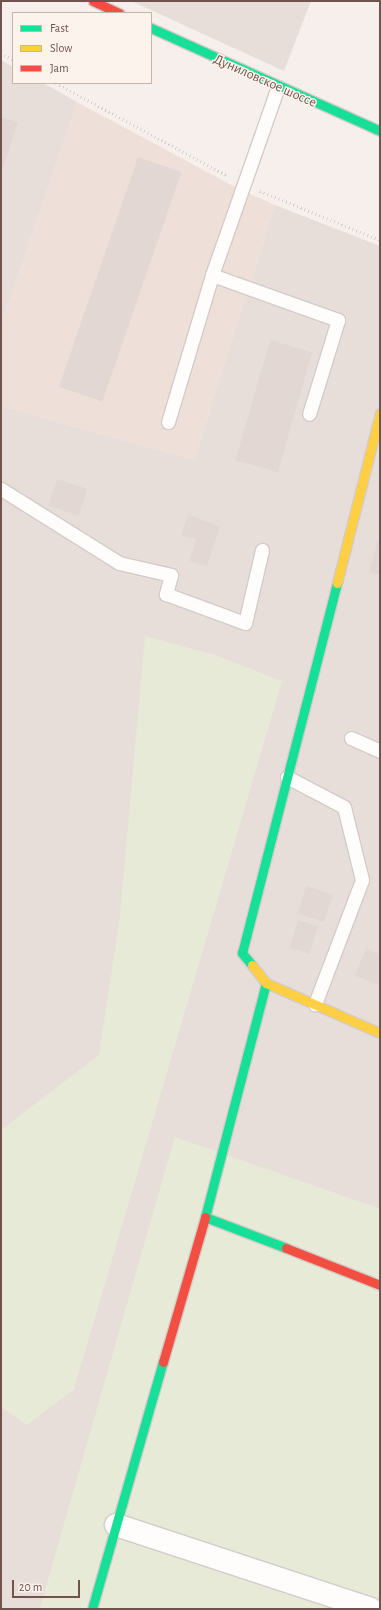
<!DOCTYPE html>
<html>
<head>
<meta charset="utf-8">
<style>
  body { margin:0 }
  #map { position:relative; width:381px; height:1610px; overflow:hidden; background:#f6efeb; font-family:"Alegreya Sans",sans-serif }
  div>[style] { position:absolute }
  .residential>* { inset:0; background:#eee0d9 }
  .industrial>* { inset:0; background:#e7deda }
  .green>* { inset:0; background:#e7ead7 }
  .building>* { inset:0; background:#e2d7d3; transform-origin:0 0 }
  .path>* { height:2.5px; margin-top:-1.25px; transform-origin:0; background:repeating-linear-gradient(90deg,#d7cdcb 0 1px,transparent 0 4px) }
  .roads { filter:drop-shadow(1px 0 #d4cbc8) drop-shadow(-1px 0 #d4cbc8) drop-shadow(0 1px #d4cbc8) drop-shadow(0 -1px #d4cbc8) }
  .lane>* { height:13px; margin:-6.5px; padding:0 6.5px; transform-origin:6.5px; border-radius:6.5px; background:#fefdfc }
  .street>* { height:22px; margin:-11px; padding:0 11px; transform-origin:11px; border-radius:11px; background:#fefdfc }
  .fast>* { height:9px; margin:-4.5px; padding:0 4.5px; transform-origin:4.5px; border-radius:4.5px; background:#16e098 }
  .slow>* { height:9px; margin:-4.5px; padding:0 4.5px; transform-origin:4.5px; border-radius:4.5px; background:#ffcf43 }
  .jam>* { height:9px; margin:-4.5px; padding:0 4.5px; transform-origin:4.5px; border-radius:4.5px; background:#f24e42 }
  span { translate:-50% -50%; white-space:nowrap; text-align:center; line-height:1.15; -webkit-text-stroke:3px #fdf3ed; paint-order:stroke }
  .street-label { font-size:14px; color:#71534e }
  .frame { position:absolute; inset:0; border:2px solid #71534e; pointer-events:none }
  .legend { position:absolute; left:12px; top:12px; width:140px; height:72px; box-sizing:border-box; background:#fdf3ed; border:1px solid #c5b3ad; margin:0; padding:5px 7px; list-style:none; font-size:12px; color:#71534e }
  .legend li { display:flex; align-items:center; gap:8px; height:20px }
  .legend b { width:20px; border:1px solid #c5b3ad }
  .scale { position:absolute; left:12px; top:1580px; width:68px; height:18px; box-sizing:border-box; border:2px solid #71534e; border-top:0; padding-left:5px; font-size:12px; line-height:14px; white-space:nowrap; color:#71534e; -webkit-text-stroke:3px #fdf3ed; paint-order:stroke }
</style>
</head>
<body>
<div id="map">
  <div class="residential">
    <i style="clip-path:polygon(77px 102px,237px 188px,275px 205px,194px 460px,1px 406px,1px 325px)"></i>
  </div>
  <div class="industrial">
    <i style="clip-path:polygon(131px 1px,311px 1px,284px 71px)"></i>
    <i style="clip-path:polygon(1px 60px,13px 67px,13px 83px,43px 83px,77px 102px,1px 325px)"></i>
    <i style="clip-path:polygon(275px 205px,380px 246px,380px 1209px,175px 1138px,40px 1609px,1px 1609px,1px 406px,194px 460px)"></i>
  </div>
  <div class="green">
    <i style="clip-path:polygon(145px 636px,215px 655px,282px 681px,74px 1389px,27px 1425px,1px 1407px,1px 1130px,99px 1055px,120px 916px)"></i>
    <i style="clip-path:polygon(175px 1137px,380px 1209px,380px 1609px,40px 1609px)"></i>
  </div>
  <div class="building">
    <i style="clip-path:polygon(1px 117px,18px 122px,1px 175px)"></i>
    <i style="left:138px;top:157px;width:46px;height:243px;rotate:19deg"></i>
    <i style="left:270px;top:340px;width:44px;height:125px;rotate:16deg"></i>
    <i style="left:57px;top:479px;width:32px;height:28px;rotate:18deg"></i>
    <i style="clip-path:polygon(188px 515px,220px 526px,207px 567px,189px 561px,196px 540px,181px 535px)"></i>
    <i style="clip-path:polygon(380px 533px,380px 575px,369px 572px)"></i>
    <i style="left:306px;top:886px;width:28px;height:29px;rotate:17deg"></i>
    <i style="left:298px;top:920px;width:21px;height:29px;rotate:17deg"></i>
    <i style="clip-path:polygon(366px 948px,380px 954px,380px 985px,355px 976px)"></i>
  </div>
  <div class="path">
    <i style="left:1px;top:53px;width:14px;rotate:30deg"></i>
    <i style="left:56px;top:83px;width:196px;rotate:28.4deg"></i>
    <i style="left:260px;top:191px;width:130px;rotate:22.2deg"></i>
  </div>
  <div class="roads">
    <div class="lane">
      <i style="left:212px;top:275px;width:134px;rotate:19.7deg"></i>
      <i style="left:338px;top:320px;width:98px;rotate:107.1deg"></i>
      <i style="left:168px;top:422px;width:153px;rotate:-73.3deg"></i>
      <i style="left:212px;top:275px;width:199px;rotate:-70.7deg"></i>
      <i style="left:1px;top:489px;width:139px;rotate:32.1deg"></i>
      <i style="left:119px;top:563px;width:53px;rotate:13deg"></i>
      <i style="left:171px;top:575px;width:20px;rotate:105deg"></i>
      <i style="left:166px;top:594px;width:84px;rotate:20.2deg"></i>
      <i style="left:245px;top:623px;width:75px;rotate:-76.9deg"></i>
      <i style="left:351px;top:738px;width:32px;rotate:24deg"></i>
      <i style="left:287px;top:777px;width:64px;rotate:27.8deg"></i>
      <i style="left:344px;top:807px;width:75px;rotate:76.1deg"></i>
      <i style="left:362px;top:880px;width:133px;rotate:110.8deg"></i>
    </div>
    <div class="street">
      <i style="left:116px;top:1525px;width:268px;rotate:18.2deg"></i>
    </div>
    <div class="fast">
      <i style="left:151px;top:28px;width:251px;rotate:24.2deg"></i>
      <i style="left:252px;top:965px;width:16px;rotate:-130deg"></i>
      <i style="left:242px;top:953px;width:382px;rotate:-75.6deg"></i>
      <i style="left:266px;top:983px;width:242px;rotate:104.6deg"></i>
      <i style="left:205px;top:1217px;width:87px;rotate:20.9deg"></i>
      <i style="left:92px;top:1609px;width:257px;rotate:-74deg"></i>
    </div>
    <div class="slow">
      <i style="left:337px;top:583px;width:175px;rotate:-75.8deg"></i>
      <i style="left:252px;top:965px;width:23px;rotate:52deg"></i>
      <i style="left:266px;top:983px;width:124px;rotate:23.7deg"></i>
    </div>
    <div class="jam">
      <i style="left:93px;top:1px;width:29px;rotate:25deg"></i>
      <i style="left:286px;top:1248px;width:101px;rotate:21.5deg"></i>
      <i style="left:163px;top:1362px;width:151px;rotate:-73.8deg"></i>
    </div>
  </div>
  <div class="street-label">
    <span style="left:265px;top:81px;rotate:24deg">Дуниловское шоссе</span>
  </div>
  <div class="frame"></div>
  <ul class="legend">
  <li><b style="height:5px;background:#16e098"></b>Fast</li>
  <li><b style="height:5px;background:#ffcf43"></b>Slow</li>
  <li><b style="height:5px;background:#f24e42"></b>Jam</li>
  </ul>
  <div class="scale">20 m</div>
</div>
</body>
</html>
